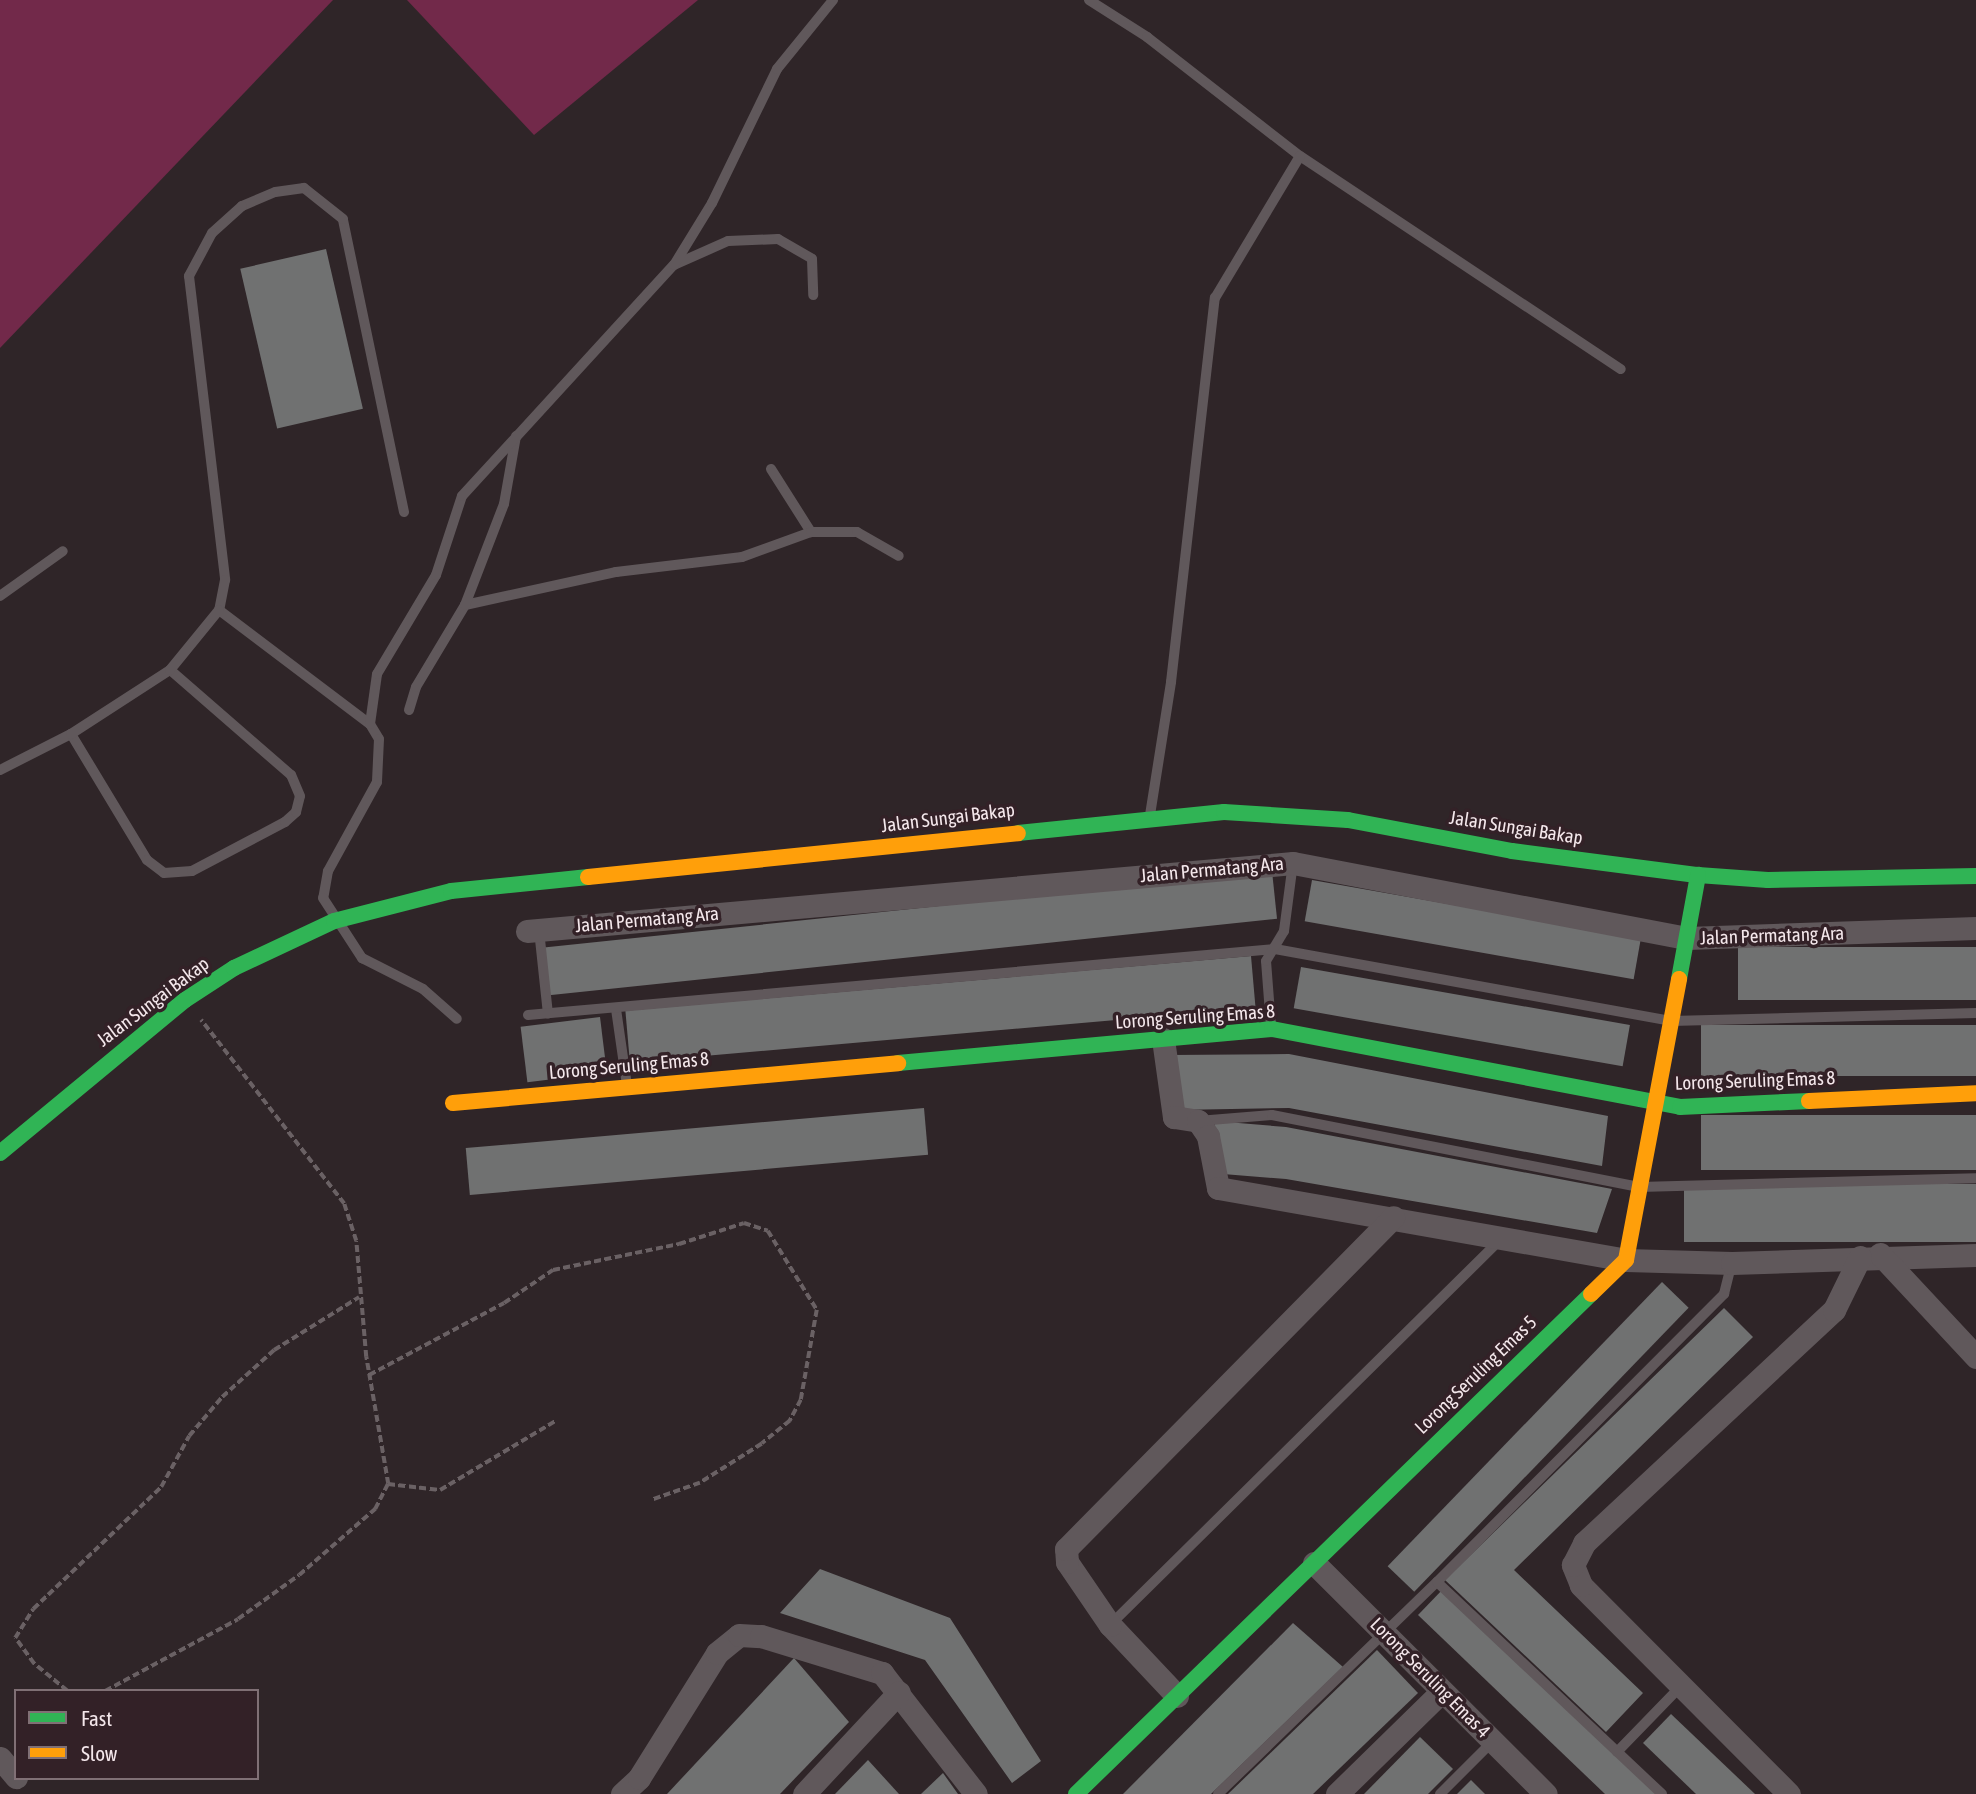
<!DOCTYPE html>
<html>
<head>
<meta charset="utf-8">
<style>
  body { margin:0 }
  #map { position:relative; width:1976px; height:1794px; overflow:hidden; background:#2f2528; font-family:"Asap Condensed",sans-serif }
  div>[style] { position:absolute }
  .forest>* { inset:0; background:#72294a }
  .building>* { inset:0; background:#707171; transform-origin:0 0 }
  .path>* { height:3.5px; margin-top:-1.75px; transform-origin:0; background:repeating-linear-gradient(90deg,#6a6164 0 7px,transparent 0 10.5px) }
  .lane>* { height:10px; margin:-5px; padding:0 5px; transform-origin:5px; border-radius:5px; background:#60585b }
  .street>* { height:23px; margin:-11.5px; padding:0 11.5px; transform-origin:11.5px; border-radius:11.5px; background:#60585b }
  .fast>* { height:16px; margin:-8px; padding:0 8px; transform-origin:8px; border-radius:8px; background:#30b455 }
  .slow>* { height:16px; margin:-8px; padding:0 8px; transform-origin:8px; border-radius:8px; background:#ff9f0a }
  span { translate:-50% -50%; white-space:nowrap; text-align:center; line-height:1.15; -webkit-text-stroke:7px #332127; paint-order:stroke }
  .street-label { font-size:19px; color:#f4e7eb }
  .legend { position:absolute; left:14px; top:1689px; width:245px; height:91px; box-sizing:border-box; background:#332127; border:2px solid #807075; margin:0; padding:9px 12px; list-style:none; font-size:21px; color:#f4e7eb }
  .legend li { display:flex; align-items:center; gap:14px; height:35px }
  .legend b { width:35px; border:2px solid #807075 }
</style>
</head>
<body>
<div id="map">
  <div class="forest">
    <i style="clip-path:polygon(0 0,333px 0,0 348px)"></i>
    <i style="clip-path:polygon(407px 0,698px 0,534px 135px)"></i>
  </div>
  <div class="building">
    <i style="left:326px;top:249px;width:164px;height:88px;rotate:77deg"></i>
    <i style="left:1272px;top:871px;width:48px;height:732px;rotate:84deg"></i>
    <i style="left:1312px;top:880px;width:334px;height:42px;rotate:10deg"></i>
    <i style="left:1976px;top:947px;width:53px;height:238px;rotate:90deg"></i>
    <i style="left:1251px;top:956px;width:52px;height:628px;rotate:85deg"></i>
    <i style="left:1301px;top:967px;width:334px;height:42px;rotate:10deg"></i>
    <i style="left:600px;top:1017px;width:56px;height:80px;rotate:83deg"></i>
    <i style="left:1976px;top:1025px;width:51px;height:275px;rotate:90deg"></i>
    <i style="clip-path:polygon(1289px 1054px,1608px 1116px,1602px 1166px,1289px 1108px,1176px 1110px,1171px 1055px)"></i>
    <i style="left:924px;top:1108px;width:47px;height:460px;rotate:85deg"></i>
    <i style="left:1976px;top:1115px;width:55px;height:275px;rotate:90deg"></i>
    <i style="clip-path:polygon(1214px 1121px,1286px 1127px,1612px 1189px,1597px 1233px,1286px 1179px,1223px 1174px)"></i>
    <i style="left:1976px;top:1184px;width:58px;height:292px;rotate:90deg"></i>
    <i style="left:1662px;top:1282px;width:37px;height:395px;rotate:44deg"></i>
    <i style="clip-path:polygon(1724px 1308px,1753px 1337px,1514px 1570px,1643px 1693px,1606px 1732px,1445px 1580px)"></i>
    <i style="clip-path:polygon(820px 1569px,950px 1618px,1041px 1761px,1012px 1783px,925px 1660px,780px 1613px)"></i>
    <i style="clip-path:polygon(1444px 1588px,1660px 1794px,1605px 1794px,1418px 1615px)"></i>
    <i style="clip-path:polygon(1293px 1623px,1343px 1667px,1211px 1794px,1123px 1794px)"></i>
    <i style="clip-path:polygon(1377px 1650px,1418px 1693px,1313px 1794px,1228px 1794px)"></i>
    <i style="clip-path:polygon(794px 1658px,849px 1722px,780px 1794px,667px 1794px)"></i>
    <i style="clip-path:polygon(1671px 1714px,1755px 1794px,1696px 1794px,1643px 1743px)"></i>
    <i style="clip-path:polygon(1420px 1737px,1453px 1769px,1428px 1794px,1364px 1794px)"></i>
    <i style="clip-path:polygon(868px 1760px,899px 1794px,835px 1794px)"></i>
    <i style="clip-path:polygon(943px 1773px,958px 1794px,921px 1794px)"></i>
    <i style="clip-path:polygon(1471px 1780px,1485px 1794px,1457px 1794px)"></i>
  </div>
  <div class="path">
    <i style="left:369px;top:1375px;width:153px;rotate:-28.1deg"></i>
    <i style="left:504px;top:1303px;width:59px;rotate:-34deg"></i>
    <i style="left:553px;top:1270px;width:129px;rotate:-11.7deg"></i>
    <i style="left:679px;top:1244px;width:68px;rotate:-17.9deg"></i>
    <i style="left:744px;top:1223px;width:25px;rotate:18deg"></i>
    <i style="left:768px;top:1231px;width:93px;rotate:58.2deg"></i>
    <i style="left:817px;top:1310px;width:91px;rotate:100.1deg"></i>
    <i style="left:801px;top:1400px;width:24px;rotate:118deg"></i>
    <i style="left:790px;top:1421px;width:36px;rotate:141deg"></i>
    <i style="left:762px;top:1444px;width:73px;rotate:147.8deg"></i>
    <i style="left:700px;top:1483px;width:51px;rotate:160.5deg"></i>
    <i style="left:388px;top:1484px;width:52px;rotate:6.6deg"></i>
    <i style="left:440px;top:1490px;width:136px;rotate:-30.9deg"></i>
    <i style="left:67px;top:1691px;width:43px;rotate:-140.7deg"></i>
    <i style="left:34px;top:1664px;width:32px;rotate:-126deg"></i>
    <i style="left:15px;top:1638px;width:34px;rotate:-58deg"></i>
    <i style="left:33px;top:1609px;width:177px;rotate:-43.6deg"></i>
    <i style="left:161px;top:1487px;width:58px;rotate:-61.2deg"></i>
    <i style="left:189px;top:1436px;width:51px;rotate:-49.8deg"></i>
    <i style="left:222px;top:1397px;width:70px;rotate:-42.1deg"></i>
    <i style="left:274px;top:1350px;width:100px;rotate:-31.9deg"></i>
    <i style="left:105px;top:1691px;width:151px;rotate:-28.4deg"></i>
    <i style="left:238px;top:1619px;width:75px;rotate:-35.8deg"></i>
    <i style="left:299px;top:1575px;width:101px;rotate:-41deg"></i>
    <i style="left:375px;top:1509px;width:28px;rotate:-63deg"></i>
    <i style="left:388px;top:1484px;width:129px;rotate:-99.8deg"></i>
    <i style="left:366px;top:1357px;width:116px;rotate:-94.9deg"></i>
    <i style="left:356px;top:1241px;width:39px;rotate:-108deg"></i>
    <i style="left:344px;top:1204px;width:233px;rotate:-127.9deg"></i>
  </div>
  <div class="lane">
    <i style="left:1089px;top:0;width:69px;rotate:32.5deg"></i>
    <i style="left:1147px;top:37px;width:194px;rotate:37.9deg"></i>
    <i style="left:1300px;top:156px;width:385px;rotate:33.6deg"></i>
    <i style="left:674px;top:265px;width:59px;rotate:-24deg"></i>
    <i style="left:728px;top:241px;width:50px;rotate:-2.3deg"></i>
    <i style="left:778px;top:239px;width:39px;rotate:30deg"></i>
    <i style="left:812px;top:259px;width:36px;rotate:88deg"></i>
    <i style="left:771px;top:469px;width:75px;rotate:57.6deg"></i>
    <i style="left:404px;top:512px;width:299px;rotate:-101.8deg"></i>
    <i style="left:343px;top:219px;width:50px;rotate:-141.5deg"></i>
    <i style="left:304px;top:188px;width:29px;rotate:172deg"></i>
    <i style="left:275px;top:192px;width:36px;rotate:157deg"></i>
    <i style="left:242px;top:206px;width:40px;rotate:138deg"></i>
    <i style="left:212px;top:233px;width:49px;rotate:118.1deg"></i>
    <i style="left:189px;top:276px;width:306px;rotate:83.2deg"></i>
    <i style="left:225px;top:580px;width:31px;rotate:101deg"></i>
    <i style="left:219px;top:610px;width:189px;rotate:37.1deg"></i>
    <i style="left:370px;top:724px;width:17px;rotate:59deg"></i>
    <i style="left:379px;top:739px;width:43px;rotate:92.7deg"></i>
    <i style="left:377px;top:782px;width:102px;rotate:118.8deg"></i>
    <i style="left:328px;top:871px;width:27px;rotate:100deg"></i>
    <i style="left:323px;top:898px;width:72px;rotate:57deg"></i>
    <i style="left:362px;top:958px;width:68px;rotate:26.9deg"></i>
    <i style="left:423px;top:989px;width:45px;rotate:41.4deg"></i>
    <i style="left:0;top:596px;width:77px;rotate:-35.5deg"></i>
    <i style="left:465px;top:605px;width:155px;rotate:-12.3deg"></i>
    <i style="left:616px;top:572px;width:127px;rotate:-6.8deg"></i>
    <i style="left:742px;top:557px;width:73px;rotate:-19.9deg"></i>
    <i style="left:811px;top:532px;width:46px"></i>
    <i style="left:857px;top:532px;width:48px;rotate:29.7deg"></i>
    <i style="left:409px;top:710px;width:24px;rotate:-73deg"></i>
    <i style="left:416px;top:687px;width:96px;rotate:-59.1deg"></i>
    <i style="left:465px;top:605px;width:108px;rotate:-68.9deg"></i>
    <i style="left:504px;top:504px;width:69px;rotate:-80deg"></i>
    <i style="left:370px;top:724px;width:50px;rotate:-82deg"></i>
    <i style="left:377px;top:674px;width:115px;rotate:-59.2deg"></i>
    <i style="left:436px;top:575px;width:83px;rotate:-71.8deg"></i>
    <i style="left:462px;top:496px;width:314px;rotate:-47.5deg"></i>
    <i style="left:674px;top:265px;width:73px;rotate:-58.5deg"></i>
    <i style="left:712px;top:203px;width:149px;rotate:-64.1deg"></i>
    <i style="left:777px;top:69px;width:89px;rotate:-50.9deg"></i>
    <i style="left:71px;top:734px;width:147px;rotate:58.9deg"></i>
    <i style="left:147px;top:860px;width:21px;rotate:37deg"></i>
    <i style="left:164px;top:873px;width:28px;rotate:-4deg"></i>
    <i style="left:192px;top:871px;width:105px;rotate:-27.8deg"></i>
    <i style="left:285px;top:822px;width:15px;rotate:-42deg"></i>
    <i style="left:296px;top:812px;width:16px;rotate:-76deg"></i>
    <i style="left:300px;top:796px;width:23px;rotate:-113deg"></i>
    <i style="left:291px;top:775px;width:160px;rotate:-139deg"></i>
    <i style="left:0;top:770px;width:80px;rotate:-26.9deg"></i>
    <i style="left:71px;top:734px;width:118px;rotate:-32.9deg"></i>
    <i style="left:170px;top:670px;width:77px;rotate:-50.8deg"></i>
    <i style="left:1150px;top:815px;width:135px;rotate:-81deg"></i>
    <i style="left:1171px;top:682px;width:387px;rotate:-83.5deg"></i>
    <i style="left:1215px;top:298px;width:165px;rotate:-59.1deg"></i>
    <i style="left:539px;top:930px;width:84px;rotate:83.9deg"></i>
    <i style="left:616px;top:1009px;width:77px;rotate:81.8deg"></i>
    <i style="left:528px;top:1015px;width:750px;rotate:-5.05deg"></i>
    <i style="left:1275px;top:949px;width:402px;rotate:10.3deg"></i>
    <i style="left:1671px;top:1021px;width:305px;rotate:-1.5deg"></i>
    <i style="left:1271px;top:1026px;width:65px;rotate:-94.4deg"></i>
    <i style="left:1266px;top:961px;width:35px;rotate:-59deg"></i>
    <i style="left:1284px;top:931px;width:69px;rotate:-82.5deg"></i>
    <i style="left:1198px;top:1121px;width:74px;rotate:-4.6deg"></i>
    <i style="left:1272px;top:1115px;width:374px;rotate:11.1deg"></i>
    <i style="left:1639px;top:1187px;width:337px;rotate:-1.5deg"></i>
    <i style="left:1110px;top:1625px;width:549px;rotate:-44.63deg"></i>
    <i style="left:1617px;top:1752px;width:93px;rotate:-45.9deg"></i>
    <i style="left:1218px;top:1794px;width:305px;rotate:-44.1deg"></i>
    <i style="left:1440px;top:1794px;width:75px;rotate:-45deg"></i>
    <i style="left:1662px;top:1794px;width:309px;rotate:-136.7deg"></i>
    <i style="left:1437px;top:1582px;width:407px;rotate:-45.1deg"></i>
    <i style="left:1724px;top:1294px;width:32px;rotate:-76deg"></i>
  </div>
  <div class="street">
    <i style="left:527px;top:931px;width:769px;rotate:-5.07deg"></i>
    <i style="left:1293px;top:863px;width:401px;rotate:10.8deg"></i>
    <i style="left:1687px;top:938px;width:289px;rotate:-2deg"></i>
    <i style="left:1163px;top:1039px;width:79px;rotate:82deg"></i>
    <i style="left:1174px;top:1117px;width:24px;rotate:9deg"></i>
    <i style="left:1198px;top:1121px;width:18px;rotate:56deg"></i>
    <i style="left:1208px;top:1136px;width:53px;rotate:79.1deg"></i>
    <i style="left:1218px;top:1188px;width:414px;rotate:10deg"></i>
    <i style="left:1626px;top:1260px;width:106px;rotate:1.6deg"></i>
    <i style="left:1732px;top:1263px;width:244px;rotate:-1.9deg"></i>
    <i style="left:1880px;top:1254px;width:141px;rotate:47deg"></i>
    <i style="left:1314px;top:1563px;width:327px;rotate:44.9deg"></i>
    <i style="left:1177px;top:1696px;width:98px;rotate:-133.3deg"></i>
    <i style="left:1110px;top:1625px;width:76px;rotate:-124.3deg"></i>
    <i style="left:1067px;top:1562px;width:13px;rotate:-94deg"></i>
    <i style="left:1066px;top:1549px;width:466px;rotate:-45.4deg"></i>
    <i style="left:0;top:1758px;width:25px;rotate:50deg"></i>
    <i style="left:622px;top:1794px;width:23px;rotate:-43deg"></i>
    <i style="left:639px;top:1778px;width:147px;rotate:-58deg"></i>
    <i style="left:717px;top:1653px;width:28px;rotate:-39deg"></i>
    <i style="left:739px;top:1635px;width:22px;rotate:3deg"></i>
    <i style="left:761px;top:1636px;width:127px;rotate:17deg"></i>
    <i style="left:882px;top:1673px;width:153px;rotate:52.2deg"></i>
    <i style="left:804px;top:1794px;width:139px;rotate:-47deg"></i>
    <i style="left:1337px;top:1794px;width:147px;rotate:-44.4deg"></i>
    <i style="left:1789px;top:1794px;width:295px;rotate:-134.9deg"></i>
    <i style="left:1581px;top:1585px;width:22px;rotate:-112deg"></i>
    <i style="left:1573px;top:1565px;width:25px;rotate:-63deg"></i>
    <i style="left:1584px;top:1543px;width:342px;rotate:-43deg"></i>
    <i style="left:1834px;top:1310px;width:59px;rotate:-63.9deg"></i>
  </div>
  <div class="fast">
    <i style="left:1018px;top:833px;width:207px;rotate:-5.8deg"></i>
    <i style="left:1224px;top:812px;width:124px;rotate:3.7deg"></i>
    <i style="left:1348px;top:820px;width:167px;rotate:10.7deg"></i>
    <i style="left:1512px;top:851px;width:188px;rotate:7.4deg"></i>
    <i style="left:1698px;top:875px;width:70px;rotate:4.1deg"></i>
    <i style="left:1768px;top:880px;width:208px;rotate:-1.1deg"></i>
    <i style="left:1679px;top:979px;width:106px;rotate:-79.6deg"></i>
    <i style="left:898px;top:1063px;width:376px;rotate:-5.2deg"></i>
    <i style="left:1272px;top:1029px;width:415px;rotate:10.8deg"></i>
    <i style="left:1680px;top:1107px;width:129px;rotate:-2.7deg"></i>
    <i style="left:0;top:1153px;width:240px;rotate:-39.6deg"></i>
    <i style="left:185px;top:1000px;width:59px;rotate:-33.1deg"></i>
    <i style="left:234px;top:968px;width:110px;rotate:-25.2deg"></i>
    <i style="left:334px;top:921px;width:121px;rotate:-14.4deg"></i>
    <i style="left:451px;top:891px;width:138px;rotate:-5.8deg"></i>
    <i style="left:1076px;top:1794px;width:718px;rotate:-44.15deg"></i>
  </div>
  <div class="slow">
    <i style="left:588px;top:877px;width:432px;rotate:-5.8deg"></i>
    <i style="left:1809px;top:1101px;width:167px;rotate:-2.7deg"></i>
    <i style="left:453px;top:1103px;width:447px;rotate:-5.1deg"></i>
    <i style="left:1591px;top:1294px;width:49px;rotate:-44.2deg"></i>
    <i style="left:1626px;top:1260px;width:286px;rotate:-79.3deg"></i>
  </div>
  <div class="street-label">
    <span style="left:948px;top:818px;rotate:-7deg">Jalan Sungai Bakap</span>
    <span style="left:1516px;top:828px;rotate:9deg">Jalan Sungai Bakap</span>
    <span style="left:1212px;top:870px;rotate:-5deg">Jalan Permatang Ara</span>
    <span style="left:647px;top:920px;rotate:-5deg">Jalan Permatang Ara</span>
    <span style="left:1772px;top:936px;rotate:-2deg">Jalan Permatang Ara</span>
    <span style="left:153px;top:1002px;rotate:-37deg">Jalan Sungai Bakap</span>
    <span style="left:1195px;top:1017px;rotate:-4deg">Lorong Seruling Emas 8</span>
    <span style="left:629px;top:1066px;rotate:-5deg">Lorong Seruling Emas 8</span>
    <span style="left:1755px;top:1081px;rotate:-2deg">Lorong Seruling Emas 8</span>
    <span style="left:1476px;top:1375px;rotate:-44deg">Lorong Seruling Emas 5</span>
    <span style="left:1430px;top:1678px;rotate:45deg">Lorong Seruling Emas 4</span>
  </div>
  <ul class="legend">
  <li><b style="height:9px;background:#30b455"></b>Fast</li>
  <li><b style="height:9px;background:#ff9f0a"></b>Slow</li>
  </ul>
</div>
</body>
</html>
